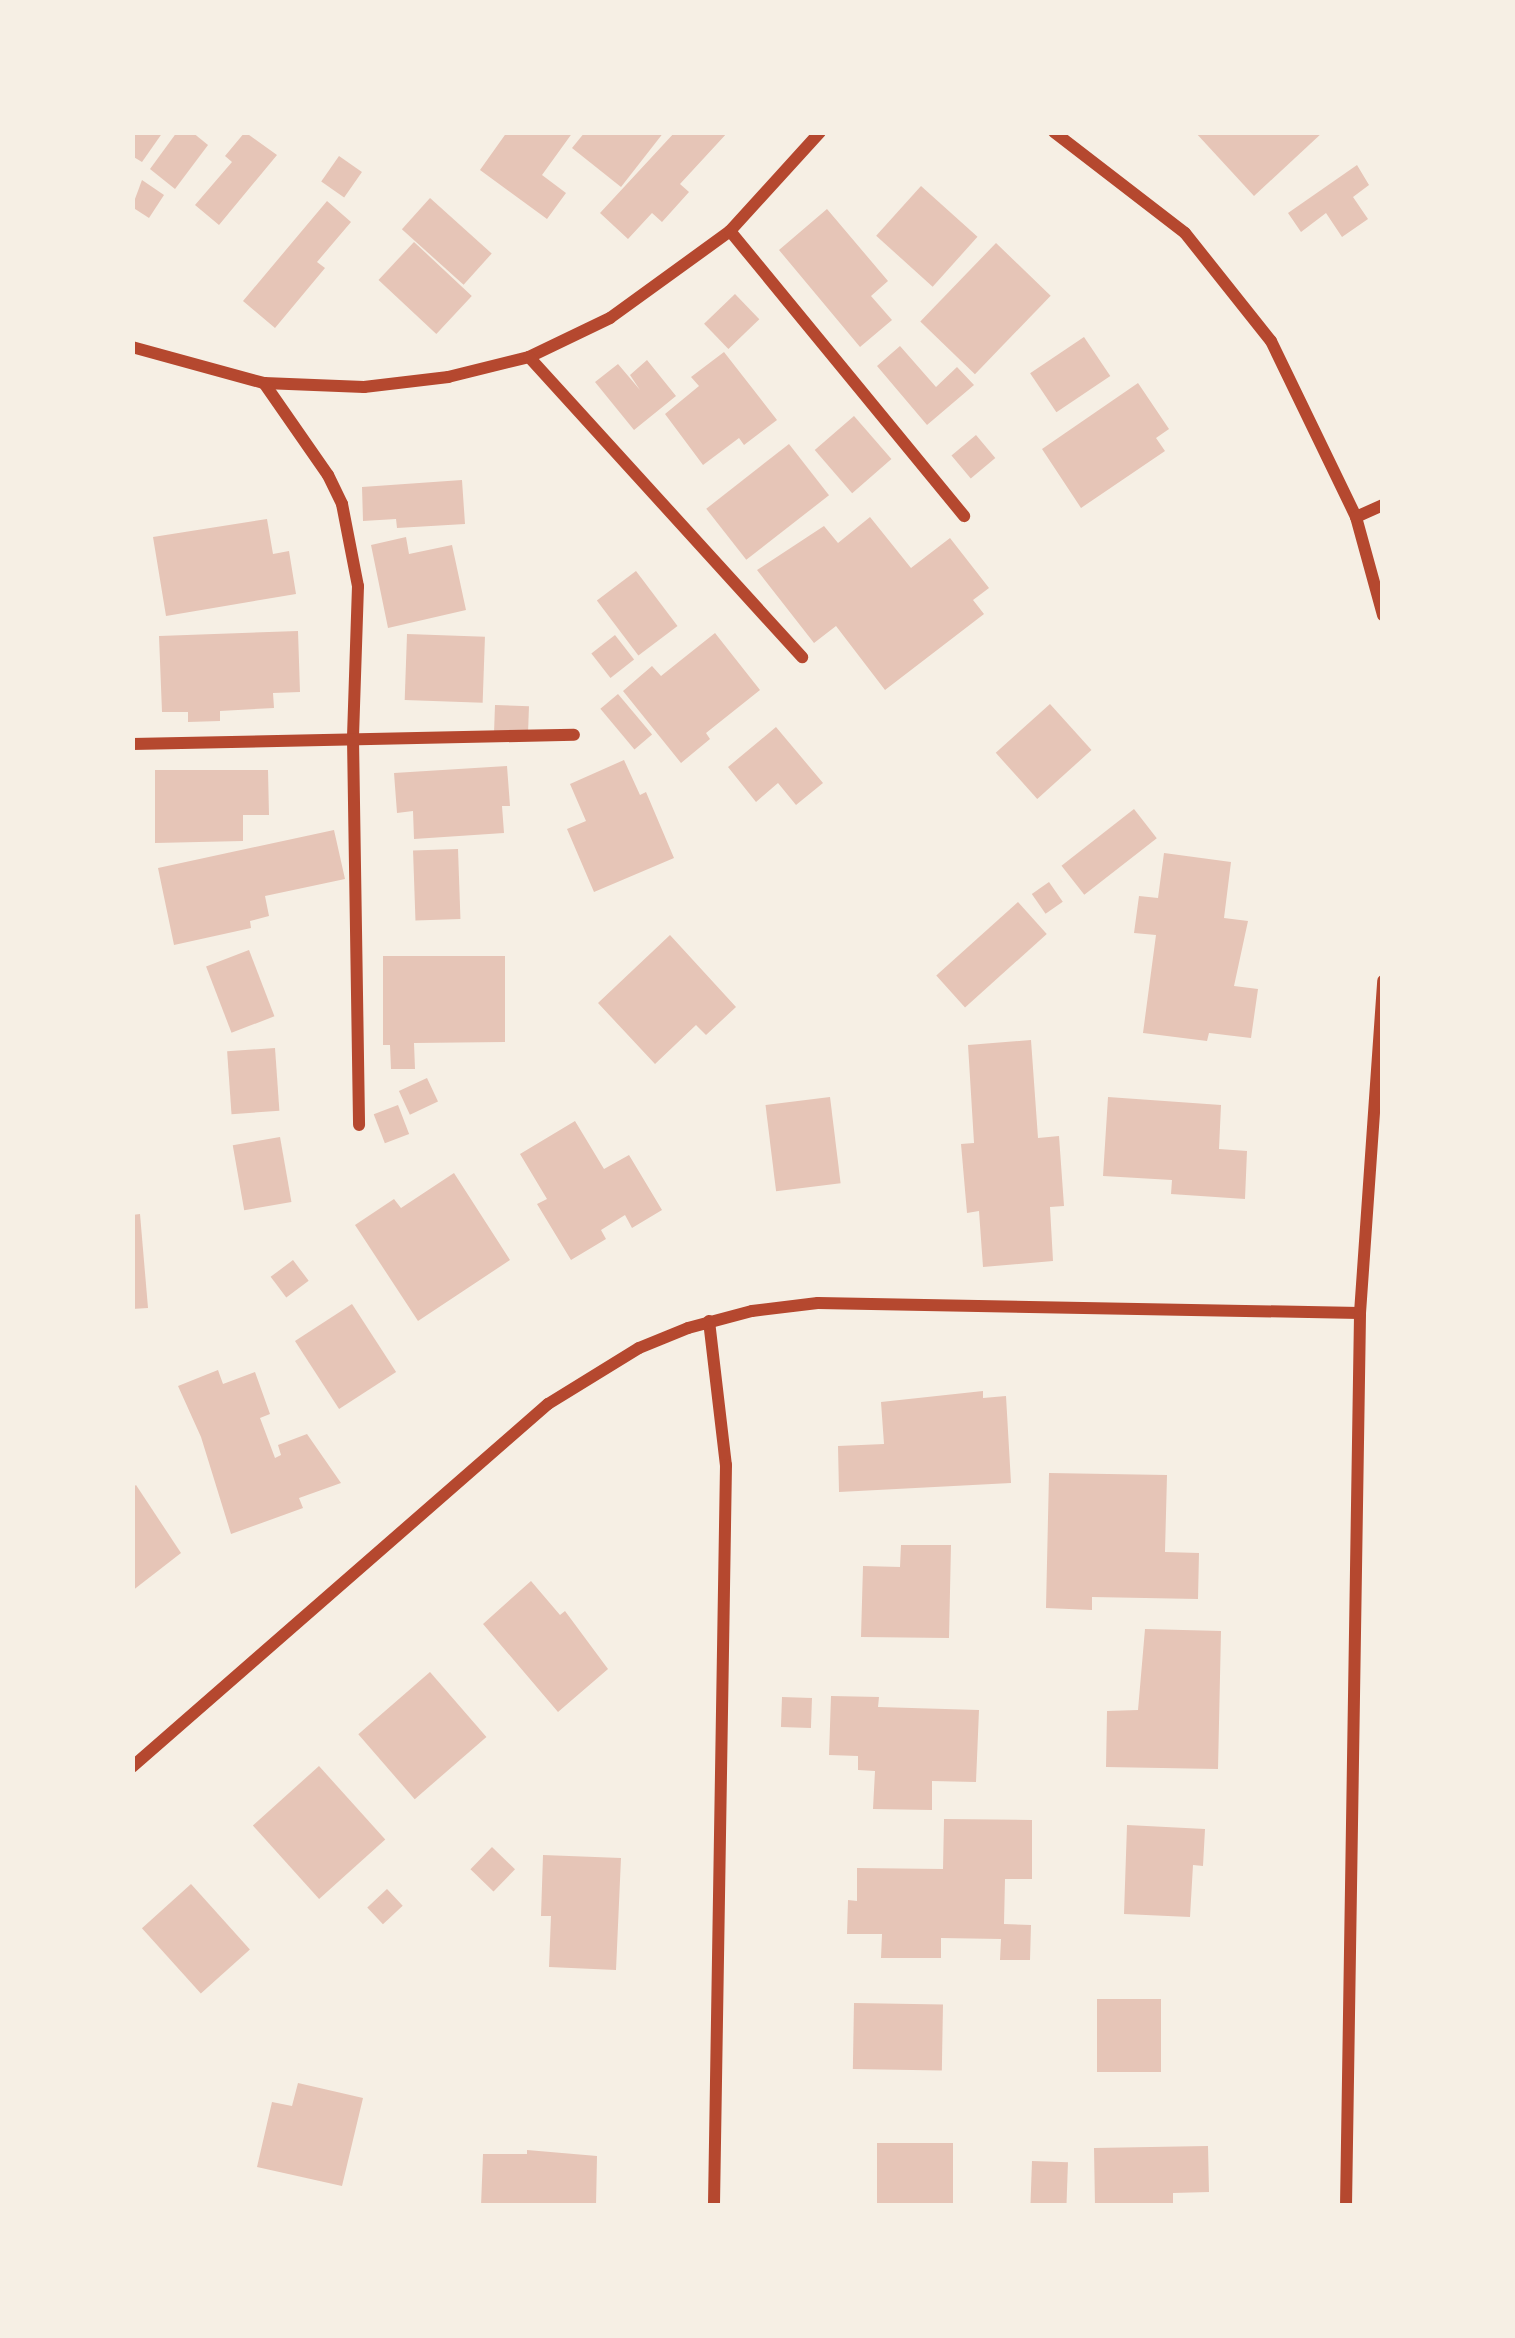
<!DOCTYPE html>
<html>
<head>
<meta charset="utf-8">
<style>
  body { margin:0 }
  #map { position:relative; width:1515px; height:2338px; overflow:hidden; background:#f6efe4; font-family:"Golos Text",sans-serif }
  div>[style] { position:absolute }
  .building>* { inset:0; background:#e6c5b7; transform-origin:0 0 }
  .minor>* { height:12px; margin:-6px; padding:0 6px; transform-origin:6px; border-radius:6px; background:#b5482f }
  span { translate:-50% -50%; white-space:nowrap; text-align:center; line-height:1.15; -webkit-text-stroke:10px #f6efe4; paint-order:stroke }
  .frame { position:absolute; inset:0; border:135px solid #f6efe4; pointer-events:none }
</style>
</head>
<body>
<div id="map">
  <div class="building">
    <i style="clip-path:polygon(132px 132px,163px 132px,142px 162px,132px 156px)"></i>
    <i style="clip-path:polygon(177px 132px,192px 132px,208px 145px,175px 189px,150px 169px)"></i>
    <i style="clip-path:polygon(245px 132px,277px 155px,219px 225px,195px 205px,232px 162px,225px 156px)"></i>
    <i style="clip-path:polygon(507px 132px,573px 132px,542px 175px,566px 193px,547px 219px,480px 170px)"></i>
    <i style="clip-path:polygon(585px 132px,664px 132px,621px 187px,572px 148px)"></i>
    <i style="clip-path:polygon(675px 132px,728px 132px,680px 184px,689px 192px,662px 222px,652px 213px,628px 239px,600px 213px)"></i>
    <i style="clip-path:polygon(1195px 132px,1323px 132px,1254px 196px)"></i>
    <i style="left:339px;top:156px;width:28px;height:31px;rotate:35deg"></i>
    <i style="clip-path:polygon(1357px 165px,1369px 185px,1353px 197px,1368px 219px,1342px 237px,1326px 213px,1301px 232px,1288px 213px)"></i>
    <i style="clip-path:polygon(142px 180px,164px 195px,149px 218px,132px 207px)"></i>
    <i style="left:921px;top:186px;width:76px;height:67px;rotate:42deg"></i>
    <i style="left:430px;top:198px;width:83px;height:42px;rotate:42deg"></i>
    <i style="clip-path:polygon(327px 201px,351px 222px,317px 262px,325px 268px,275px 328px,243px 301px)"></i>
    <i style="clip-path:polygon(827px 209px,888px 281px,871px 296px,892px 320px,860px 347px,779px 250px)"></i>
    <i style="left:414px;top:242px;width:79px;height:52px;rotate:43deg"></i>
    <i style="left:996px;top:243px;width:76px;height:109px;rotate:44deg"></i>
    <i style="left:735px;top:294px;width:35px;height:43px;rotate:46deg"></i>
    <i style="left:1084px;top:337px;width:47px;height:65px;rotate:56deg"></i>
    <i style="clip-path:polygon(900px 346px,936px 387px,957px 367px,974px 385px,927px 425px,877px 366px)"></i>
    <i style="clip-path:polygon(724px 352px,777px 420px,744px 445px,739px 438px,703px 465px,665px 414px,699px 386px,691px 377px)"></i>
    <i style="clip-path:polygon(647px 360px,676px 396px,634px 430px,595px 382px,618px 364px,640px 390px,630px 375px)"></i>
    <i style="clip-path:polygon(1138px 383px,1169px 429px,1156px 438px,1165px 451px,1081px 508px,1042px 449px)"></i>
    <i style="left:854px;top:416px;width:57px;height:52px;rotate:49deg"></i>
    <i style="left:976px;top:435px;width:30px;height:32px;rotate:50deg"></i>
    <i style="left:789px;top:444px;width:65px;height:105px;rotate:52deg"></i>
    <i style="clip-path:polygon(462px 480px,465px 524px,397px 528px,396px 519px,363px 521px,362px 487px)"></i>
    <i style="clip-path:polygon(870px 517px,911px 568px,950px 538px,989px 588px,973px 600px,984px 614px,885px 690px,836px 626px,814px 643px,757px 570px,824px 526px,838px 543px)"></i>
    <i style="clip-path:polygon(267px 519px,273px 554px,289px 551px,296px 594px,166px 616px,153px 537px)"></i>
    <i style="clip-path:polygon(406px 537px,409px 554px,452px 545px,466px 610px,388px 628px,371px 545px)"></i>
    <i style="left:636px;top:571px;width:69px;height:49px;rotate:53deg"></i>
    <i style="clip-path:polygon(298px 631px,300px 692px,273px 693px,274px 708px,220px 711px,220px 721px,188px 722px,188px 712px,162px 712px,159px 636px)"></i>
    <i style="clip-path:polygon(715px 633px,760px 690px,706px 733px,710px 739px,681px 763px,623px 691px,652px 666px,661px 676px)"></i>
    <i style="left:407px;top:634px;width:78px;height:66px;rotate:2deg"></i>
    <i style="left:615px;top:635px;width:31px;height:30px;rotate:52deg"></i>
    <i style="left:618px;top:694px;width:53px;height:23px;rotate:50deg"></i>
    <i style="left:1050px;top:704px;width:62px;height:73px;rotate:48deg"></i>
    <i style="left:495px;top:705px;width:34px;height:27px;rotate:2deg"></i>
    <i style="clip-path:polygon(776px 727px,823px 783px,796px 805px,778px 783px,756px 802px,728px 767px)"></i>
    <i style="clip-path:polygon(624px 760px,640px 795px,646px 792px,674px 858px,594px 892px,567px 829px,586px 821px,570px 784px)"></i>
    <i style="clip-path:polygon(507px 766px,510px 806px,502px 806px,504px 833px,414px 839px,413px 811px,397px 813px,394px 773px)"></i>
    <i style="clip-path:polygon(155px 770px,268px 770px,269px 815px,243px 815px,243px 841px,155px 843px)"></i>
    <i style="left:1134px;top:809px;width:37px;height:92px;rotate:52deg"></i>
    <i style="clip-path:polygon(334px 830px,345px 879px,265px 896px,269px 916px,250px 921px,251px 928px,174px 945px,158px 868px)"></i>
    <i style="left:458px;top:849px;width:70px;height:45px;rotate:88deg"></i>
    <i style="clip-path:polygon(1164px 853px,1231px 862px,1224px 918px,1248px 921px,1234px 986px,1258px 989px,1251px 1038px,1209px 1033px,1207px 1041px,1143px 1033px,1156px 935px,1134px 933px,1139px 896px,1158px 898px)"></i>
    <i style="left:1049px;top:882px;width:24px;height:21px;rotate:55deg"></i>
    <i style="left:1018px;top:902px;width:43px;height:110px;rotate:48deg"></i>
    <i style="clip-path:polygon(670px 935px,736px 1007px,706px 1035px,696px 1025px,655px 1064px,598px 1003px)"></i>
    <i style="left:249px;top:950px;width:71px;height:46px;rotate:69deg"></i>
    <i style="clip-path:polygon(383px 956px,505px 956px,505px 1042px,414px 1043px,415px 1069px,391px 1069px,390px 1045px,383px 1045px)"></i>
    <i style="clip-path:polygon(1031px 1040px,1038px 1138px,1059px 1136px,1064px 1206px,1050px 1207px,1053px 1261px,983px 1267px,979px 1211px,967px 1213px,961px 1144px,974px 1143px,968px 1045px)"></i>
    <i style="left:275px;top:1048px;width:63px;height:48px;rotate:86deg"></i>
    <i style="left:427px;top:1078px;width:26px;height:31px;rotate:65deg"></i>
    <i style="left:830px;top:1097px;width:87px;height:65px;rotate:83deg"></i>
    <i style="clip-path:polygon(1108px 1097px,1221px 1105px,1219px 1149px,1247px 1151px,1245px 1199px,1171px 1194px,1172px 1180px,1103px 1176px)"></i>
    <i style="left:398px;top:1105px;width:31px;height:26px;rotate:69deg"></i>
    <i style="clip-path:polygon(575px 1121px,604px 1169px,629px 1155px,662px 1210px,632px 1228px,625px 1215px,601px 1230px,606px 1239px,571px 1260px,537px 1204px,547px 1199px,520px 1154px)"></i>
    <i style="left:280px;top:1137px;width:66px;height:48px;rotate:80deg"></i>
    <i style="clip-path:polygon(454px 1173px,510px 1260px,418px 1321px,355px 1225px,394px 1199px,401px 1208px)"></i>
    <i style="clip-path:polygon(140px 1214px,148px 1308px,132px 1309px,132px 1215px)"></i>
    <i style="left:293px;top:1260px;width:26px;height:28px;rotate:53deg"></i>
    <i style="left:352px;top:1304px;width:81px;height:68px;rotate:57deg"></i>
    <i style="clip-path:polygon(218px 1370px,223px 1384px,255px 1372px,270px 1414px,260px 1418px,275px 1458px,281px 1455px,278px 1445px,307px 1434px,341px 1483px,299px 1498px,303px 1508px,231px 1534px,201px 1437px,178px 1386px)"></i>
    <i style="clip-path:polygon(983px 1391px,983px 1398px,1006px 1396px,1011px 1483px,839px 1492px,838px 1446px,884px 1444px,881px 1402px)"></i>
    <i style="clip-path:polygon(1049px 1473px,1167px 1475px,1165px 1552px,1199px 1553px,1198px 1599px,1092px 1597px,1092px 1610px,1046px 1608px)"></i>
    <i style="clip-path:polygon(136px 1485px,181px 1553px,132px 1591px,132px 1488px)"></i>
    <i style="clip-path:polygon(901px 1545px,951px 1545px,949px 1638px,861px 1637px,863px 1566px,900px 1567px)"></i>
    <i style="clip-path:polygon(531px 1581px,560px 1615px,565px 1611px,608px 1669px,558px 1712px,483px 1624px)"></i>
    <i style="clip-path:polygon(1145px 1629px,1221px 1631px,1218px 1769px,1106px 1767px,1107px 1711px,1138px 1710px)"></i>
    <i style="left:430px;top:1672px;width:86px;height:95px;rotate:49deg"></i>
    <i style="clip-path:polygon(831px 1696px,879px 1697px,878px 1707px,979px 1710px,976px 1782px,932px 1781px,932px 1810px,873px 1809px,875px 1771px,858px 1770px,858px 1756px,829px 1755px)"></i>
    <i style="left:782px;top:1697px;width:30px;height:30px;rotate:2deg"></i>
    <i style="left:319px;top:1766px;width:99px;height:89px;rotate:48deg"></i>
    <i style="clip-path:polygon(944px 1819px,1032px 1820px,1032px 1879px,1005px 1879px,1004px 1924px,1031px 1925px,1030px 1960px,1000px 1960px,1001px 1939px,941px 1938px,941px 1958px,881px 1958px,882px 1934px,847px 1934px,848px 1900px,857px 1901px,857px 1868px,943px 1869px)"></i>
    <i style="clip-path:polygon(1127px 1825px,1205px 1829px,1203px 1866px,1193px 1865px,1190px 1917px,1124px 1914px)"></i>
    <i style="left:492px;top:1847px;width:32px;height:31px;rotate:44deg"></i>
    <i style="clip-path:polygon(543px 1855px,621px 1858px,616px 1970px,549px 1967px,551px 1916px,541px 1916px)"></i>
    <i style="left:191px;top:1884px;width:88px;height:66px;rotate:48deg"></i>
    <i style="left:387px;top:1889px;width:23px;height:27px;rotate:47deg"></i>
    <i style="left:1097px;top:1999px;width:64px;height:73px"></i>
    <i style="left:854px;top:2003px;width:89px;height:66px;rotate:1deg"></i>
    <i style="clip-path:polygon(298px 2083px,363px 2098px,342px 2186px,257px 2167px,272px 2102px,292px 2106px)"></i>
    <i style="left:877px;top:2143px;width:76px;height:63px"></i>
    <i style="clip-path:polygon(1208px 2146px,1209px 2192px,1173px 2193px,1173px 2206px,1095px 2206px,1094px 2148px)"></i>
    <i style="clip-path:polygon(527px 2150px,597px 2156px,596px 2206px,481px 2206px,483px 2154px,527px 2154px)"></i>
    <i style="left:1032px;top:2161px;width:36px;height:45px;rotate:2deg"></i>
  </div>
  <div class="minor">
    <i style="left:1054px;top:132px;width:165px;rotate:37.6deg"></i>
    <i style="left:1185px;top:233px;width:138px;rotate:51.5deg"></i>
    <i style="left:1271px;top:341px;width:195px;rotate:64.2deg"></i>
    <i style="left:1356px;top:517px;width:102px;rotate:74.6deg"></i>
    <i style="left:730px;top:231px;width:369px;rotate:50.6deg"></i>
    <i style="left:132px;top:347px;width:137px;rotate:15.3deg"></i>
    <i style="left:264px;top:383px;width:100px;rotate:2.3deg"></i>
    <i style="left:364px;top:387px;width:85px;rotate:-6.8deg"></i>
    <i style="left:448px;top:377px;width:83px;rotate:-13.9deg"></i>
    <i style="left:529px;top:357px;width:90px;rotate:-25.7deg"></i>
    <i style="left:610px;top:318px;width:148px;rotate:-35.9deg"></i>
    <i style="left:730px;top:231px;width:134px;rotate:-47.7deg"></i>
    <i style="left:529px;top:357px;width:406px;rotate:47.7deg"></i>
    <i style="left:264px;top:383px;width:112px;rotate:55.2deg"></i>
    <i style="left:328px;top:475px;width:32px;rotate:64deg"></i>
    <i style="left:342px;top:504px;width:84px;rotate:79deg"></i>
    <i style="left:358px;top:586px;width:153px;rotate:91.9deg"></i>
    <i style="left:353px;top:739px;width:386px;rotate:89.1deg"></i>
    <i style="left:1356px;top:517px;width:30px;rotate:-24deg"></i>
    <i style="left:132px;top:744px;width:442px;rotate:-1.2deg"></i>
    <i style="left:709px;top:1321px;width:145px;rotate:83.3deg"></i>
    <i style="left:726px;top:1465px;width:741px;rotate:90.93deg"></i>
    <i style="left:132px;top:1767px;width:552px;rotate:-41.11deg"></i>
    <i style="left:548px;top:1404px;width:107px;rotate:-31.6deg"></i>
    <i style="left:639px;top:1348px;width:53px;rotate:-22.2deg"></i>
    <i style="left:688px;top:1328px;width:66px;rotate:-14.9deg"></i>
    <i style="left:752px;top:1311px;width:66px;rotate:-6.9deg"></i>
    <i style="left:818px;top:1303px;width:542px;rotate:1.06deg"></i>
    <i style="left:1346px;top:2206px;width:893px;rotate:-89.1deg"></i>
    <i style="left:1360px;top:1313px;width:333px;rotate:-86deg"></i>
  </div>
  <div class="frame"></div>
</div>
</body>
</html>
